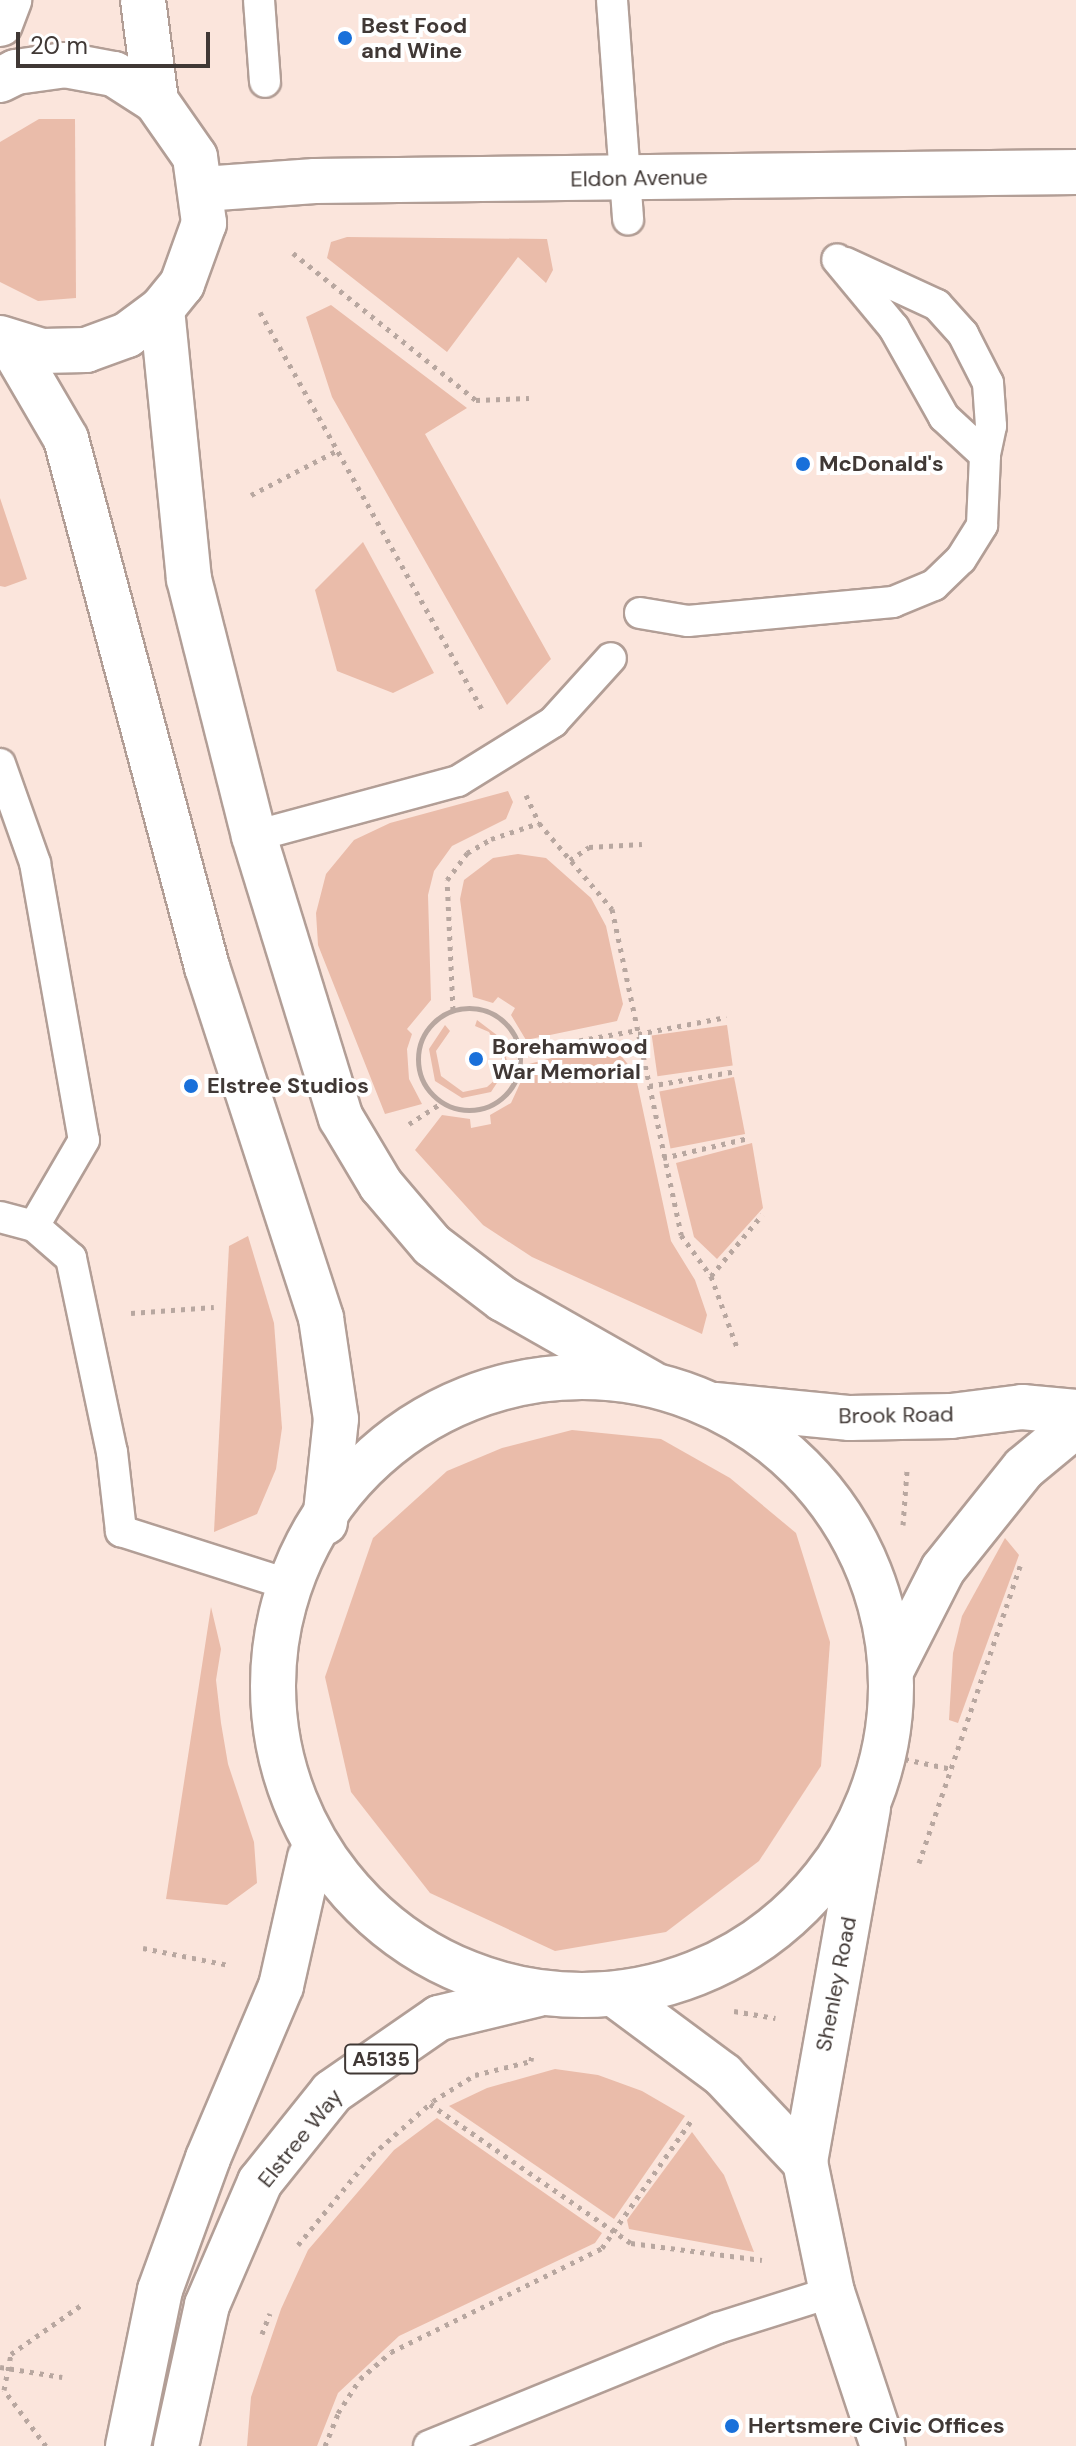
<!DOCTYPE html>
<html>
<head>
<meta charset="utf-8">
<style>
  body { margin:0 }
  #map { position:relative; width:1076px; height:2446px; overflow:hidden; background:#fbe5dc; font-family:"DM Sans",sans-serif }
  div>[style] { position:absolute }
  .green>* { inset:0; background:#eabcaa; transform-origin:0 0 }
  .path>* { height:5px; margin-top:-2.5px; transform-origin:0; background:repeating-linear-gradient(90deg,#b8a7a0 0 4px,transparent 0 10px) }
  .path>.ring { margin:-2.5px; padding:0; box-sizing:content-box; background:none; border:5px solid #b8a7a0; border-radius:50% }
  .roads { filter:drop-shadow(2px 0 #b29e96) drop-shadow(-2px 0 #b29e96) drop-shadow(0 2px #b29e96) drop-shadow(0 -2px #b29e96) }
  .lane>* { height:30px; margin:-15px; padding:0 15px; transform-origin:15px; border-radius:15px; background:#fff }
  .street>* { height:44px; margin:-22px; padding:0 22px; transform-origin:22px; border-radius:22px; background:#fff }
  .secondary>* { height:44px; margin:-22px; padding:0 22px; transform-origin:22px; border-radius:22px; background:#fff }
  .primary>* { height:44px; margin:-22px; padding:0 22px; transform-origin:22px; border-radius:22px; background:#fff }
  .primary>.ring { margin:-22px; padding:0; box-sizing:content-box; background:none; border:44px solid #fff; border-radius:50% }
  .dots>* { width:22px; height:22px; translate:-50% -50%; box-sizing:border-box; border:4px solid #fff; border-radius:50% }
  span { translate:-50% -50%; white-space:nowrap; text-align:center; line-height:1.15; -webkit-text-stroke:8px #fff; paint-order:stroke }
  .shield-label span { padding:2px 6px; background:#fff; border:2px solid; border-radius:6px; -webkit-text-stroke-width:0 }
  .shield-label { font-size:20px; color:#403835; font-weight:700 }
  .poi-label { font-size:22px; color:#403835; font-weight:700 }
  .left { translate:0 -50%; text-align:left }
  .street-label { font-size:22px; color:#403835 }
  .scale { position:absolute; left:16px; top:32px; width:194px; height:36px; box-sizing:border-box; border:4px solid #403835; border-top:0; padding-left:10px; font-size:24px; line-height:28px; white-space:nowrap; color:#403835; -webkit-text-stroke:6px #fff; paint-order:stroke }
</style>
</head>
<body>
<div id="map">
  <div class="green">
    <i style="clip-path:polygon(39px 119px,75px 119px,76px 298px,38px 301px,0 282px,0 142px)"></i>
    <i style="clip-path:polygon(347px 237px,547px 239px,553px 270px,546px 283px,518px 257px,447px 352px,327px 258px,331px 242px)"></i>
    <i style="clip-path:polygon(331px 305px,467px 408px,425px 434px,551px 659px,507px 705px,332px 397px,306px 317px)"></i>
    <i style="clip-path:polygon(0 498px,27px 579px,5px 587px,0 586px)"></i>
    <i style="clip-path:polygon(363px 542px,434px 673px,393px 693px,337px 671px,315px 590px)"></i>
    <i style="clip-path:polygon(508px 791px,513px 802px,506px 819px,452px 846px,434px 871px,428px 895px,431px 1000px,407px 1029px,412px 1034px,407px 1049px,409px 1079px,422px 1104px,385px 1114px,318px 945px,316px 913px,326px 874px,354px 840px,390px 823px)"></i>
    <i style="clip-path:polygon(518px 854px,546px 858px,591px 898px,606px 926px,623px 1004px,617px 1021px,526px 1040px,511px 1015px,515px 1008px,498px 997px,493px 1003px,473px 997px,460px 899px,464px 880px,493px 858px)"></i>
    <i style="clip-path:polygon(477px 1020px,502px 1039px,508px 1066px,491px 1092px,462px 1098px,435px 1081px,429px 1049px,445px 1025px,450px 1031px,436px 1051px,441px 1076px,463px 1092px,487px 1087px,496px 1079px,502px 1056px,489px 1032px,475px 1026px)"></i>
    <i style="left:727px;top:1025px;width:41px;height:76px;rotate:82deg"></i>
    <i style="clip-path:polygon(590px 1048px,618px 1052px,635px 1073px,671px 1241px,695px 1280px,707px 1315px,702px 1334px,532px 1257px,483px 1225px,415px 1150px,442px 1115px,470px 1119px,471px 1128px,491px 1124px,490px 1115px,511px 1103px,529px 1064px)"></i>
    <i style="left:734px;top:1077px;width:58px;height:76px;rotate:79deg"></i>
    <i style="clip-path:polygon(752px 1143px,763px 1208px,717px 1259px,694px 1237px,676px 1163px)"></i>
    <i style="clip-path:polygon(248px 1236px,274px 1323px,282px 1428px,276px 1469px,257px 1514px,214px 1532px,229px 1246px)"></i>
    <i style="clip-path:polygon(572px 1430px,661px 1439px,730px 1478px,796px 1533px,830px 1642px,821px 1766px,759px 1861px,666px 1932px,555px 1951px,430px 1893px,351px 1792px,325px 1677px,373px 1538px,447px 1471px,502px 1448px)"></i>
    <i style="clip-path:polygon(1005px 1538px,1019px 1555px,958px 1723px,949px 1720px,953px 1653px,962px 1616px)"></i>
    <i style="clip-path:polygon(211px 1607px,221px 1649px,216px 1680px,221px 1723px,228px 1764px,254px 1842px,257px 1883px,227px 1905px,166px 1899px)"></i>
    <i style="clip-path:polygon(555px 2069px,598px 2075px,642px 2091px,685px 2116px,614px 2219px,449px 2106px,487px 2088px)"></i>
    <i style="clip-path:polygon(437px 2118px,602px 2233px,595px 2243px,399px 2336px,338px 2393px,317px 2446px,247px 2446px,251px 2397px,281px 2309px,308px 2250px,394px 2150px)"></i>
    <i style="clip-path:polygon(692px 2132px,724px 2175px,754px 2252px,629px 2229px,627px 2220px)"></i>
  </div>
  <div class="path">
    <i style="left:293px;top:253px;width:235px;rotate:38.8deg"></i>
    <i style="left:476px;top:400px;width:53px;rotate:-2.2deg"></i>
    <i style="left:260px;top:312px;width:455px;rotate:60.8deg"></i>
    <i style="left:251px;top:495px;width:98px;rotate:-27.3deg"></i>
    <i style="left:526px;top:795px;width:31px;rotate:65deg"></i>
    <i style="left:539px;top:823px;width:113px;rotate:49.7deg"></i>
    <i style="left:612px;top:909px;width:333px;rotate:78deg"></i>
    <i style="left:681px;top:1235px;width:51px;rotate:53.8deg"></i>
    <i style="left:711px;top:1276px;width:79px;rotate:70deg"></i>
    <i style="left:570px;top:860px;width:23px;rotate:-34deg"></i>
    <i style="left:589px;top:847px;width:53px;rotate:-3.2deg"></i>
    <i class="ring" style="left:418px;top:1008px;width:97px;height:97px"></i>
    <i style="left:453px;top:1010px;width:130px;rotate:-92.6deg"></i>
    <i style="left:447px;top:880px;width:34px;rotate:-53deg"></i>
    <i style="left:467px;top:853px;width:28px;rotate:-30deg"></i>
    <i style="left:491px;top:839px;width:51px;rotate:-18.4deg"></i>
    <i style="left:638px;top:1034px;width:90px;rotate:-10.9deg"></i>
    <i style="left:520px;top:1051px;width:120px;rotate:-10.1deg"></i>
    <i style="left:649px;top:1086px;width:89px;rotate:-9.7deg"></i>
    <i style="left:409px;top:1124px;width:38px;rotate:-33deg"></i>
    <i style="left:663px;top:1158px;width:88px;rotate:-13.1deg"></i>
    <i style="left:711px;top:1276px;width:80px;rotate:-50.1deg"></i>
    <i style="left:131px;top:1313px;width:83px;rotate:-4.1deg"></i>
    <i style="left:903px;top:1525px;width:54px;rotate:-85.8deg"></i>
    <i style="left:895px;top:1757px;width:58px;rotate:11.9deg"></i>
    <i style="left:919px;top:1863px;width:314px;rotate:-71.2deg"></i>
    <i style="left:143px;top:1948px;width:88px;rotate:11.2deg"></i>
    <i style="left:734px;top:2011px;width:42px;rotate:9.7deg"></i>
    <i style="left:430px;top:2104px;width:244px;rotate:34.7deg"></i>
    <i style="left:631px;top:2243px;width:132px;rotate:7.4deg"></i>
    <i style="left:298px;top:2245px;width:117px;rotate:-50.6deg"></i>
    <i style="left:372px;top:2155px;width:81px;rotate:-41.5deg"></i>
    <i style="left:433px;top:2101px;width:49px;rotate:-31.8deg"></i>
    <i style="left:475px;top:2075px;width:58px;rotate:-14deg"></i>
    <i style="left:531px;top:2061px;width:8px;rotate:-83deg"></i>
    <i style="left:262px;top:2334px;width:22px;rotate:-69deg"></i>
    <i style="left:0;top:2367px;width:63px;rotate:9.2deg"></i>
    <i style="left:46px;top:2446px;width:70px;rotate:-126.9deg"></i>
    <i style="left:4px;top:2390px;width:37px;rotate:-79deg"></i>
    <i style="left:11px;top:2354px;width:89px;rotate:-34.9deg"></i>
    <i style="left:325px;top:2446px;width:35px;rotate:-68deg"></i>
    <i style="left:338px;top:2413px;width:40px;rotate:-57.1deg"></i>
    <i style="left:360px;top:2379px;width:41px;rotate:-41.1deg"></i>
    <i style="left:391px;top:2352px;width:235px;rotate:-26.2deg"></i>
    <i style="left:602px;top:2248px;width:155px;rotate:-55deg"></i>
  </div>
  <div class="roads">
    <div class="lane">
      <i style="left:259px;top:0;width:82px;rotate:85.8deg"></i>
      <i style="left:612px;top:0;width:220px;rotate:85.8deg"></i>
      <i style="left:846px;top:263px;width:100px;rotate:24.8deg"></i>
      <i style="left:937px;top:305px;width:39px;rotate:48deg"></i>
      <i style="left:963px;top:334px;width:55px;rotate:63deg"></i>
      <i style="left:988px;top:383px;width:43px;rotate:86deg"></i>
      <i style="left:991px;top:426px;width:30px;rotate:102deg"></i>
      <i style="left:640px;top:613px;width:49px;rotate:9.5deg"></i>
      <i style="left:688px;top:621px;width:206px;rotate:-5.3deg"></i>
      <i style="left:893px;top:602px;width:44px;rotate:-22.5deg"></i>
      <i style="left:934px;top:585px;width:37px;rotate:-44deg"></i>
      <i style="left:961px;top:559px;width:40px;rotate:-58deg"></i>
      <i style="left:982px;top:525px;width:70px;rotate:-87.5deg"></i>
      <i style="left:985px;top:455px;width:56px;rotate:-137.2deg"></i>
      <i style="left:944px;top:417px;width:102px;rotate:-119.3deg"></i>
      <i style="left:894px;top:328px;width:89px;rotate:-129.6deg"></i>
      <i style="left:0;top:764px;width:105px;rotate:70.5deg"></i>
      <i style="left:35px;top:863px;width:281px;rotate:80deg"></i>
      <i style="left:84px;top:1140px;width:99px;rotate:120.2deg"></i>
      <i style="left:254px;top:836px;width:211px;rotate:-15.1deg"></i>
      <i style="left:458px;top:781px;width:112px;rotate:-31.8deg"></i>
      <i style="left:553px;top:722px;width:86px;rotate:-47.8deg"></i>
      <i style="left:0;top:1217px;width:35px;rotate:15deg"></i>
      <i style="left:34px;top:1226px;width:49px;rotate:40.9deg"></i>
      <i style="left:71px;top:1258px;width:198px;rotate:78.1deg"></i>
      <i style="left:112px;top:1452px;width:80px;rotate:83.5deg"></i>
      <i style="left:121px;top:1531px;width:177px;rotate:17.7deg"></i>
      <i style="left:429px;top:2446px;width:312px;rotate:-22.2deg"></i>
      <i style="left:718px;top:2328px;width:120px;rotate:-17.5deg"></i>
    </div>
    <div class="street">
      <i style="left:203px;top:189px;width:112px;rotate:-4.1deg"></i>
      <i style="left:315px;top:181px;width:761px;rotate:-0.68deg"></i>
    </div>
    <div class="secondary">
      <i style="left:143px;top:0;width:102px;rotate:82.7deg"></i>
      <i style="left:0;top:24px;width:26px;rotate:-69deg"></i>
      <i style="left:0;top:80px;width:18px;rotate:-27deg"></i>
      <i style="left:16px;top:72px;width:49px;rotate:-8.1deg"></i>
      <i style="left:65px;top:65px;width:50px;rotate:10.4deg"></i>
      <i style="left:114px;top:74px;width:50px;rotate:32.7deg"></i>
      <i style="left:156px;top:101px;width:68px;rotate:55.1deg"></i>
      <i style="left:195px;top:157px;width:67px;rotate:82.2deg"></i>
      <i style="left:204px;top:223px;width:65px;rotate:109.8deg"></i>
      <i style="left:182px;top:284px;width:32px;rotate:129deg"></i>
      <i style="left:162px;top:309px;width:44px;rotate:143.4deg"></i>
      <i style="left:127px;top:335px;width:44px;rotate:159.9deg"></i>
      <i style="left:86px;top:350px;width:44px;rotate:178.7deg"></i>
      <i style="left:42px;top:351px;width:44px;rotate:-162.8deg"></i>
      <i style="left:162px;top:309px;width:271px;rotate:84.3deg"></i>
      <i style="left:189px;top:579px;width:265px;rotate:75.8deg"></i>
      <i style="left:254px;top:836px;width:295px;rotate:72.9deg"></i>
      <i style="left:341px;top:1118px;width:78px;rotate:59.2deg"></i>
      <i style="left:381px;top:1185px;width:79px;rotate:49.6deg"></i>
      <i style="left:432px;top:1245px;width:89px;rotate:37.3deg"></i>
      <i style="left:503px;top:1299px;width:170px;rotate:29.6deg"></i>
      <i style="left:10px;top:343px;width:111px;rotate:59.7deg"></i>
      <i style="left:66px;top:439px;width:547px;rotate:75.05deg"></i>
      <i style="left:207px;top:967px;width:369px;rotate:72deg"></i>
      <i style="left:321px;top:1318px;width:102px;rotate:81.6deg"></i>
      <i style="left:336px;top:1419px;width:104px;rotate:96.1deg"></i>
      <i style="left:715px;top:1405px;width:136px;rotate:5.5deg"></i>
      <i style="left:850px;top:1418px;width:101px;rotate:-1.1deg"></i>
      <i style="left:951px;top:1416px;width:72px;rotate:-7.2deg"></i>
      <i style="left:1022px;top:1407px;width:54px;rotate:5.3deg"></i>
      <i style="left:892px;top:1669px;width:112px;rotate:-63deg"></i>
      <i style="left:943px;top:1569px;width:129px;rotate:-51.3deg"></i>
      <i style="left:1024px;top:1468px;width:67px;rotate:-39.6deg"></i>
      <i style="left:868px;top:1808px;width:360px;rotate:100.1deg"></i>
      <i style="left:805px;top:2162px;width:133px;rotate:78.3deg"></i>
      <i style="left:832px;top:2292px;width:162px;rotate:71.7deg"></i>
      <i style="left:614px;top:1994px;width:136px;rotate:36.6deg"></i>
      <i style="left:723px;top:2075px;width:120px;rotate:46.7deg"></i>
    </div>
    <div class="primary">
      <i class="ring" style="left:273px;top:1377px;width:574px;height:574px"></i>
      <i style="left:128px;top:2446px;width:159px;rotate:-78.4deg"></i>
      <i style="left:160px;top:2290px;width:140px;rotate:-70deg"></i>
      <i style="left:208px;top:2158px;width:187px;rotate:-67deg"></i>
      <i style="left:281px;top:1986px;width:132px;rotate:-77.3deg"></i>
      <i style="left:176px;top:2446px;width:144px;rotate:-77.6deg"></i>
      <i style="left:207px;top:2305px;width:134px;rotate:-66.7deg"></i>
      <i style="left:260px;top:2182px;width:115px;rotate:-51.3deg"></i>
      <i style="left:332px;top:2092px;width:130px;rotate:-34.7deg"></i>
      <i style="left:439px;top:2018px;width:102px;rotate:-13.6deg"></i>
    </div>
  </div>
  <div class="dots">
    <i style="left:345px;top:38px;background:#1970da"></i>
    <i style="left:803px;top:464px;background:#1970da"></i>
    <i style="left:476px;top:1059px;background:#1970da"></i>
    <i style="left:191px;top:1086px;background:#1970da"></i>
    <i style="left:732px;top:2426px;background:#1970da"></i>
  </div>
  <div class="shield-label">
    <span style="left:381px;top:2059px">A5135</span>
  </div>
  <div class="poi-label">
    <span class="left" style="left:361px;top:38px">Best Food<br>and Wine</span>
    <span class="left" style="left:819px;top:464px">McDonald's</span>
    <span class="left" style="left:492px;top:1059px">Borehamwood<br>War Memorial</span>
    <span class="left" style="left:207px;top:1086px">Elstree Studios</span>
    <span class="left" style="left:748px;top:2426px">Hertsmere Civic Offices</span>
  </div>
  <div class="street-label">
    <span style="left:639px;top:178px;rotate:-1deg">Eldon Avenue</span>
    <span style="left:896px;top:1415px;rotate:-1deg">Brook Road</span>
    <span style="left:836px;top:1984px;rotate:-79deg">Shenley Road</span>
    <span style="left:300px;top:2138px;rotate:-51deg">Elstree Way</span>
  </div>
  <div class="scale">20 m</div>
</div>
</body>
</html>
